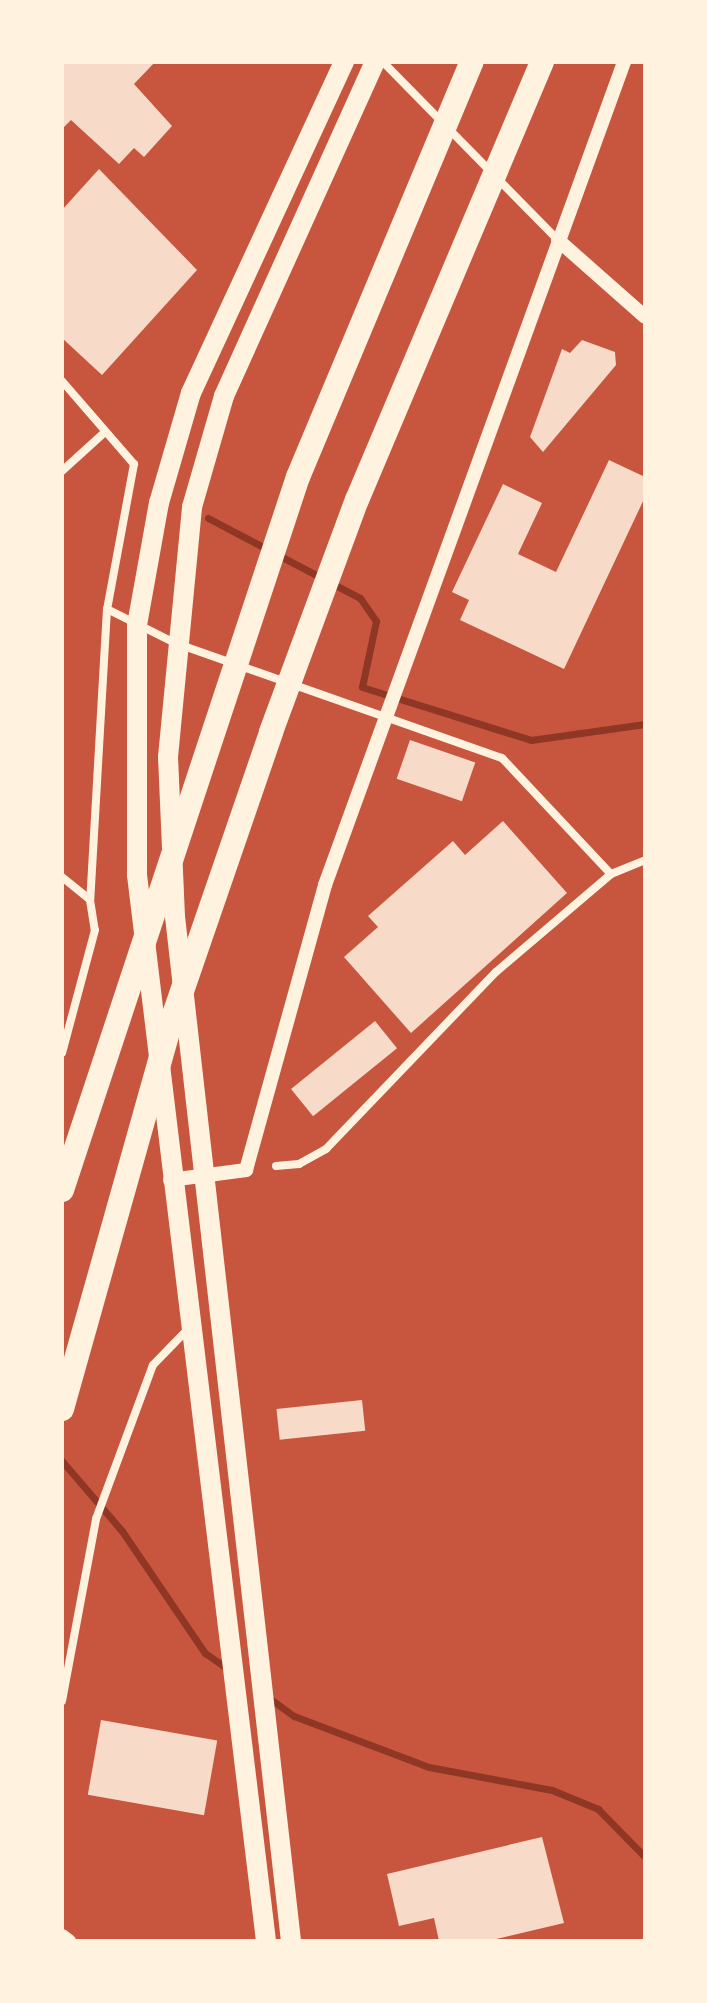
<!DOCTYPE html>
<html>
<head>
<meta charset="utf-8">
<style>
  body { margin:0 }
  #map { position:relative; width:707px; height:2003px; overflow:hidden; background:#c8553d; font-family:Ubuntu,sans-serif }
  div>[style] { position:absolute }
  .stream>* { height:7px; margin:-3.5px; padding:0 3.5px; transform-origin:3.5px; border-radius:3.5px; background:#8f3625 }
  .building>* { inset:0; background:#f7dbc8; transform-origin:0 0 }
  .minor>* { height:8px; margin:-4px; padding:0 4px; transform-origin:4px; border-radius:4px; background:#fff3e0 }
  .tertiary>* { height:14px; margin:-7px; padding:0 7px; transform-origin:7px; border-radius:7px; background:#fff3e0 }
  .primary>* { height:20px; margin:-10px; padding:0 10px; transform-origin:10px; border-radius:10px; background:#fff3e0 }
  .motorway>* { height:24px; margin:-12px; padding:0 12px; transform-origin:12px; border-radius:12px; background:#fff3e0 }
  span { translate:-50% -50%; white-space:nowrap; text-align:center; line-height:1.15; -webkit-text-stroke:7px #fff3e0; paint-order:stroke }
  .frame { position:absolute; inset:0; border:64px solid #fff3e0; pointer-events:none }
</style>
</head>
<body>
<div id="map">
  <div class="stream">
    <i style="left:208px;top:518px;width:172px;rotate:27.8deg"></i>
    <i style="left:360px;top:598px;width:28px;rotate:55deg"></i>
    <i style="left:376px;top:621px;width:67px;rotate:102deg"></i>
    <i style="left:362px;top:687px;width:177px;rotate:17.4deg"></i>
    <i style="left:531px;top:740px;width:115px;rotate:-8deg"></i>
    <i style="left:62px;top:1461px;width:92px;rotate:49.4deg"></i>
    <i style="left:122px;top:1531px;width:148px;rotate:55.8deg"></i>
    <i style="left:205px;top:1653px;width:29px;rotate:35deg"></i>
    <i style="left:269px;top:1698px;width:31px;rotate:36deg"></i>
    <i style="left:294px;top:1716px;width:144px;rotate:20.7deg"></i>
    <i style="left:429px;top:1767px;width:125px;rotate:10.6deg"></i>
    <i style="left:552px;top:1790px;width:50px;rotate:22.4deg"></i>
    <i style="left:598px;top:1809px;width:67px;rotate:45.6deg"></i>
  </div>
  <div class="building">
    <i style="clip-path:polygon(62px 62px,155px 62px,134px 84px,172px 126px,144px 157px,134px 148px,119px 164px,71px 120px,62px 129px)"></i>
    <i style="clip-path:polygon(99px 169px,197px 270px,102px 375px,62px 338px,62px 210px)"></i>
    <i style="clip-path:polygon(582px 340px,615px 352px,616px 365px,543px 452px,530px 437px,562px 349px,570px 353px)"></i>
    <i style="clip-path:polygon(609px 460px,645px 477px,645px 497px,564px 669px,460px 620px,469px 600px,452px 592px,503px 484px,542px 503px,518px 554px,556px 572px)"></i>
    <i style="left:410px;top:740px;width:69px;height:41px;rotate:19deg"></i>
    <i style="clip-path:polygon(503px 821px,567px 893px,411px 1033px,344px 957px,378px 927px,368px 916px,453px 841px,465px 855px)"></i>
    <i style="left:375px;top:1021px;width:35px;height:108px;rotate:51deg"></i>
    <i style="left:362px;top:1400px;width:31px;height:86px;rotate:84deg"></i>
    <i style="left:101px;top:1720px;width:118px;height:76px;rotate:10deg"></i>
    <i style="clip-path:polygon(542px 1837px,564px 1923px,488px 1941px,439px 1941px,434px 1918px,399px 1926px,387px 1874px)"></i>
  </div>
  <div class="minor">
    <i style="left:383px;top:62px;width:250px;rotate:45.5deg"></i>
    <i style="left:62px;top:381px;width:110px;rotate:49.1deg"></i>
    <i style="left:134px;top:464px;width:147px;rotate:100.5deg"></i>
    <i style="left:107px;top:609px;width:291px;rotate:93.3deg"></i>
    <i style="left:90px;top:900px;width:30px;rotate:81deg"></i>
    <i style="left:95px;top:930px;width:127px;rotate:105deg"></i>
    <i style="left:62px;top:471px;width:58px;rotate:-42.2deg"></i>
    <i style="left:107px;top:609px;width:76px;rotate:26.6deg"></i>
    <i style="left:175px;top:643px;width:347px;rotate:19.4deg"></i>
    <i style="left:502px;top:758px;width:159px;rotate:46.8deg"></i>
    <i style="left:62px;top:877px;width:36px;rotate:39deg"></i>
    <i style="left:276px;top:1166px;width:23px;rotate:-5deg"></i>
    <i style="left:299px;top:1164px;width:31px;rotate:-29deg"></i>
    <i style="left:326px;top:1149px;width:245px;rotate:-46.2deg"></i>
    <i style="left:496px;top:972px;width:151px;rotate:-40.4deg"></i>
    <i style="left:611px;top:874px;width:37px;rotate:-22deg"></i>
    <i style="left:62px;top:1701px;width:185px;rotate:-79.4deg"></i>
    <i style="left:96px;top:1519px;width:164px;rotate:-69.7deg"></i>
    <i style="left:153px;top:1365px;width:53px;rotate:-45.8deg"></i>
  </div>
  <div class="tertiary">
    <i style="left:558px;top:240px;width:116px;rotate:41.5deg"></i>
    <i style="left:170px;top:1180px;width:77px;rotate:-7.5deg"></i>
    <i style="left:246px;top:1170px;width:296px;rotate:-74.5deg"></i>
    <i style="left:325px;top:885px;width:876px;rotate:-70.03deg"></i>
    <i style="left:62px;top:1936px;width:9px;rotate:36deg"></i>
  </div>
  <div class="primary">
    <i style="left:266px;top:1941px;width:1074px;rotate:-96.9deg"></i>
    <i style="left:137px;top:875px;width:250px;rotate:-90deg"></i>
    <i style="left:137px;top:625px;width:124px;rotate:-79.8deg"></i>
    <i style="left:159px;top:503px;width:115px;rotate:-73.8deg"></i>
    <i style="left:191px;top:393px;width:365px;rotate:-65.2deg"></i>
    <i style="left:291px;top:1941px;width:1031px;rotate:-96.46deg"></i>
    <i style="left:175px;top:917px;width:160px;rotate:-92.5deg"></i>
    <i style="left:168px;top:757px;width:251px;rotate:-84.5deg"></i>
    <i style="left:192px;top:507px;width:116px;rotate:-73.9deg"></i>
    <i style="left:224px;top:396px;width:367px;rotate:-65.7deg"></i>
  </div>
  <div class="motorway">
    <i style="left:62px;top:1190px;width:751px;rotate:-71.69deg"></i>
    <i style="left:298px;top:477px;width:450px;rotate:-67.3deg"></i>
    <i style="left:62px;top:1409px;width:395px;rotate:-74.3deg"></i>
    <i style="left:169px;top:1029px;width:314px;rotate:-71deg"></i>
    <i style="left:271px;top:732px;width:247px;rotate:-69.7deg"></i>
    <i style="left:357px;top:500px;width:475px;rotate:-67.1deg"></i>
  </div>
  <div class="frame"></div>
</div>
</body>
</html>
